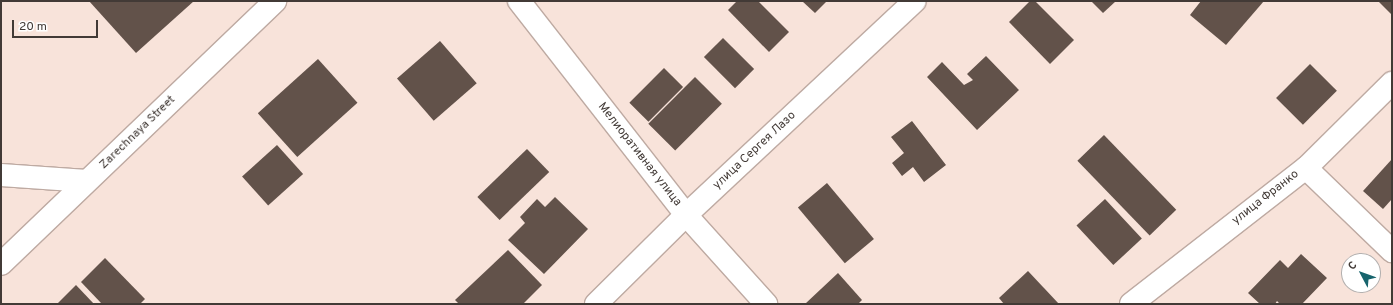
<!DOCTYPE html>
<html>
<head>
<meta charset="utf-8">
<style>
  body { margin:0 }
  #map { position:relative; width:1393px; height:305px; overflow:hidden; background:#f8e3da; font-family:Overpass,sans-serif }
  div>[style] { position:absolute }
  .building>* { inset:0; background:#62524a; transform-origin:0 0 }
  .roads { filter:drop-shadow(1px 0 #beaaa2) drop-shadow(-1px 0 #beaaa2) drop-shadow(0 1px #beaaa2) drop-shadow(0 -1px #beaaa2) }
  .minor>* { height:22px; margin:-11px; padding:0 11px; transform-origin:11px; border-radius:11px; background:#fff }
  span { translate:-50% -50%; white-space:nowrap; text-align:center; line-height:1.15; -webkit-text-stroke:4px #fff; paint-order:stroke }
  .street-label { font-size:12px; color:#423a36 }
  .frame { position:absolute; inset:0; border:2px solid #423a36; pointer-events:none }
  .north { position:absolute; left:1341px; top:253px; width:40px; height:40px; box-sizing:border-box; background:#fff; border:1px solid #b3b0af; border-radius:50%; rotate:311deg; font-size:11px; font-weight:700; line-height:16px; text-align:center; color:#423a36 }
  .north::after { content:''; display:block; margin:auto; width:14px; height:18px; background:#17646d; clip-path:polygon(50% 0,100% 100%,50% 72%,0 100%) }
  .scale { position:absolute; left:12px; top:20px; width:86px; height:18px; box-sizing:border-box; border:2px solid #423a36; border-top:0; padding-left:5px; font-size:12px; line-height:14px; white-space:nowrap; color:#423a36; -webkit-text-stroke:3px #fff; paint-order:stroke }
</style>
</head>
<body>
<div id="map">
  <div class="building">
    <i style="clip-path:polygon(89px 1px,194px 1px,136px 53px)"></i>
    <i style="clip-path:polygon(737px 1px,758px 1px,789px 32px,769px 52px,728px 10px)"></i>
    <i style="clip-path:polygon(802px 1px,827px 1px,815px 13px)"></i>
    <i style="clip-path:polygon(1030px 1px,1035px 1px,1074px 40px,1050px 64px,1009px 22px)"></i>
    <i style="clip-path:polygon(1091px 1px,1116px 1px,1103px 13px)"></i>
    <i style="clip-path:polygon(1201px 1px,1264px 1px,1226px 45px,1190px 15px)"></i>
    <i style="clip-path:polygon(1378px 1px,1392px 1px,1392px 15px)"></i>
    <i style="left:723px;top:38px;width:44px;height:27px;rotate:45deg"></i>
    <i style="left:440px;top:41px;width:56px;height:57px;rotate:49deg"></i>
    <i style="clip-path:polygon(986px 56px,1019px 90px,977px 130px,927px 77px,942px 62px,964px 85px,973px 80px,967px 74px)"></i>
    <i style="left:318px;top:59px;width:59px;height:81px;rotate:48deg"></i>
    <i style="left:1310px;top:64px;width:38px;height:48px;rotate:45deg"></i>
    <i style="left:664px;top:68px;width:27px;height:49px;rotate:45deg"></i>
    <i style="left:695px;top:77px;width:38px;height:66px;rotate:45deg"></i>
    <i style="clip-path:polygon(912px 121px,946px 165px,924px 182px,913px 167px,902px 176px,892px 163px,904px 153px,891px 137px)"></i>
    <i style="left:1104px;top:135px;width:104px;height:37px;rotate:46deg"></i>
    <i style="left:277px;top:145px;width:39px;height:47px;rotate:48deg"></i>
    <i style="left:527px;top:149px;width:32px;height:69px;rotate:46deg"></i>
    <i style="clip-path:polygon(1392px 159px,1392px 199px,1383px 209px,1363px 191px)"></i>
    <i style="left:827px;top:183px;width:73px;height:38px;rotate:50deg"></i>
    <i style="clip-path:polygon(555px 197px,588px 229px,544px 274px,508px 240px,525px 223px,520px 217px,537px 199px,545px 207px)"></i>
    <i style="left:1105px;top:199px;width:54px;height:39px;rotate:47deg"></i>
    <i style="clip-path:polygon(508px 250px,542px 285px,523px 304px,459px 304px,455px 300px)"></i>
    <i style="clip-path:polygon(1301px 254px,1327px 278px,1302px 304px,1280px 304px,1277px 301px,1275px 304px,1260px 304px,1248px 293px,1280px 260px,1288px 268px)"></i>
    <i style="clip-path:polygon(105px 258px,145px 299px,140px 304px,102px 304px,81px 282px)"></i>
    <i style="clip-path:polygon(1028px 271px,1059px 304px,1004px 304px,999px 298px)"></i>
    <i style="clip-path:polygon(838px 273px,862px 300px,858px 304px,805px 304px)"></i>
    <i style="clip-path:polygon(76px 285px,94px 304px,57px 304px)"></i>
  </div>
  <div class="roads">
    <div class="minor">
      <i style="left:519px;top:1px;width:271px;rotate:52deg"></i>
      <i style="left:686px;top:215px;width:120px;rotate:48deg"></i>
      <i style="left:1306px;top:168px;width:120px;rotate:44deg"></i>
      <i style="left:1px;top:175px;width:86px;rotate:4deg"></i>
      <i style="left:1px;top:264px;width:380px;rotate:-43.8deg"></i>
      <i style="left:596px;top:304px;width:127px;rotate:-44.7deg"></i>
      <i style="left:686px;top:215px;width:313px;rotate:-43.1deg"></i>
      <i style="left:1131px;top:304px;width:222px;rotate:-37.9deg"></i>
      <i style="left:1306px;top:168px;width:121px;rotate:-44.7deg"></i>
    </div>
  </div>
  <div class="street-label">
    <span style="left:138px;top:133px;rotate:-44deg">Zarechnaya Street</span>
    <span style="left:755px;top:151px;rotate:-43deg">улица Сергея Лазо</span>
    <span style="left:639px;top:155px;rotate:52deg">Мелиоративная улица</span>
    <span style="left:1266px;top:198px;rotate:-38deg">улица Франко</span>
  </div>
  <div class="frame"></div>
  <div class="north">С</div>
  <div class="scale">20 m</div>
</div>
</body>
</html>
